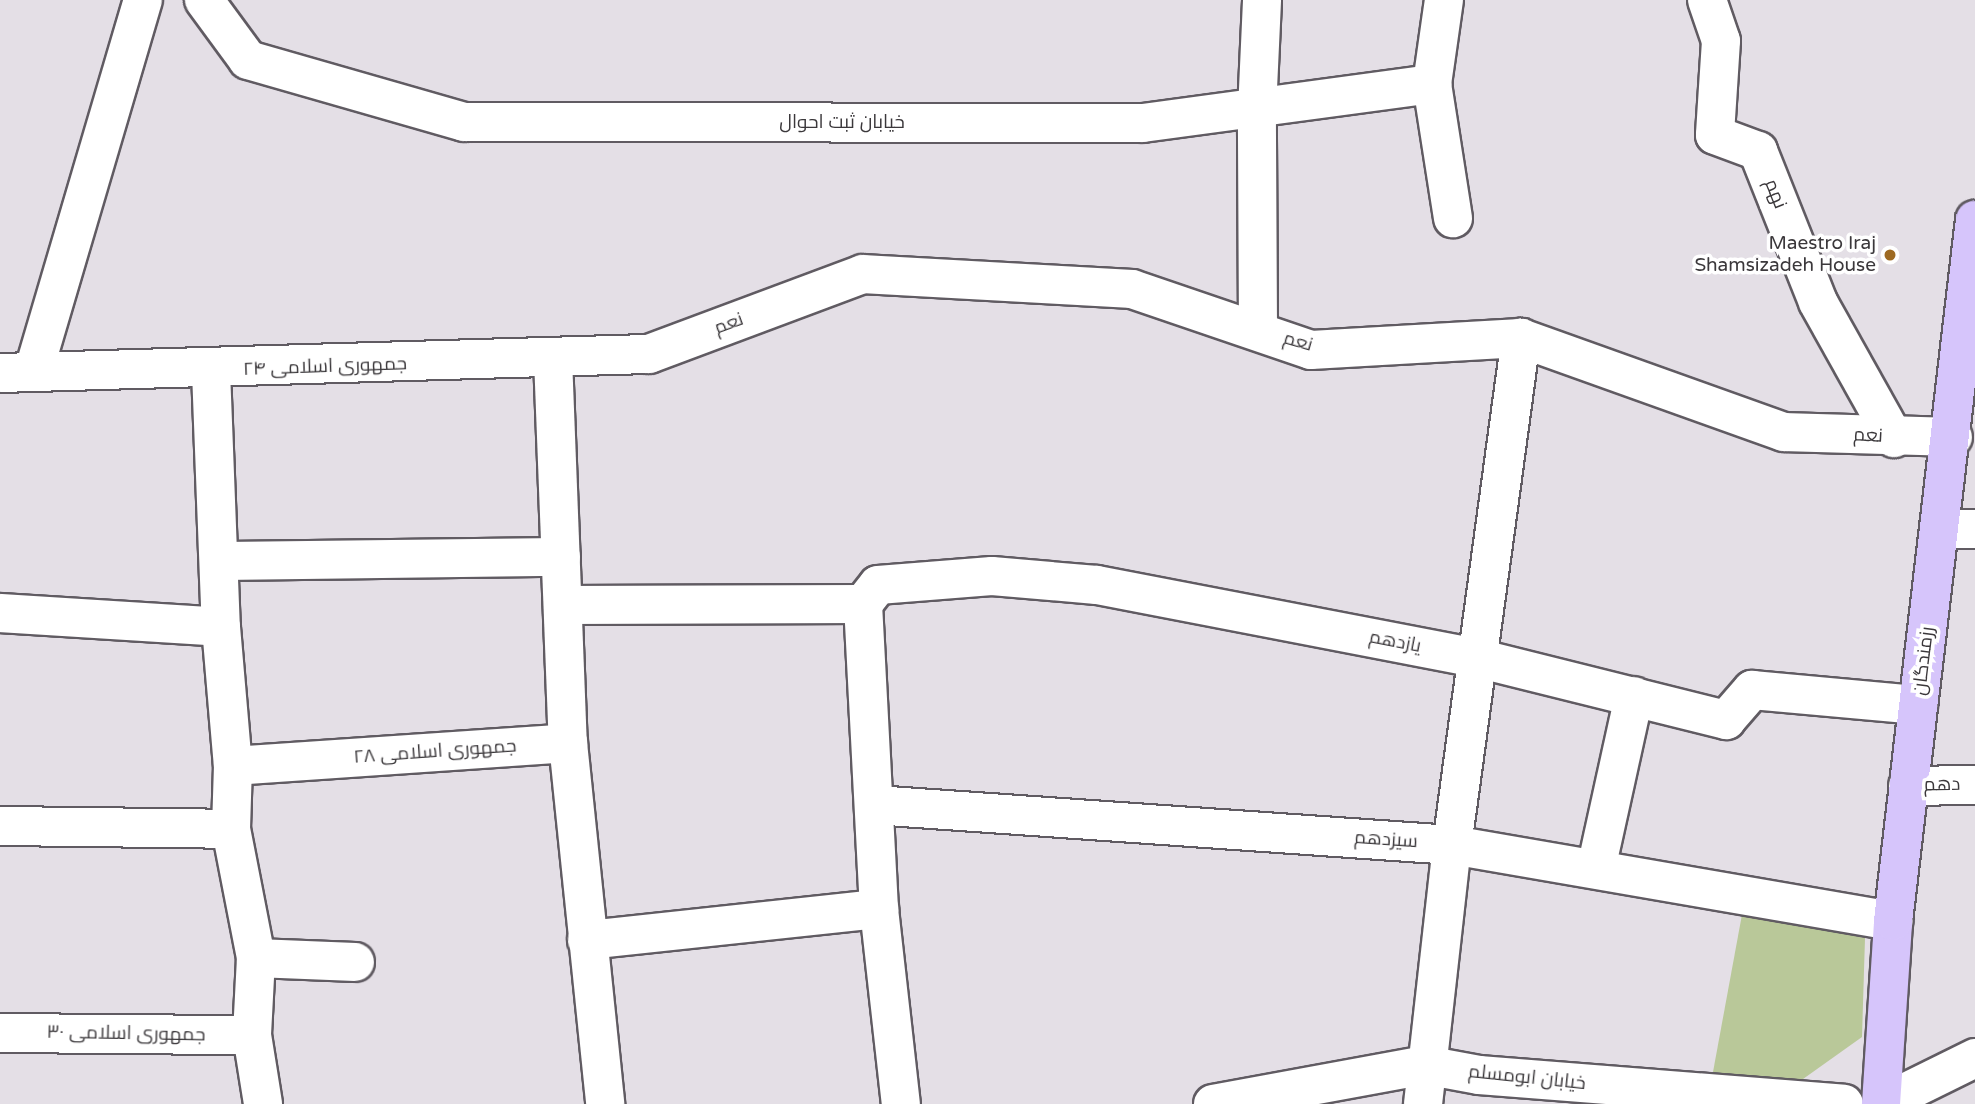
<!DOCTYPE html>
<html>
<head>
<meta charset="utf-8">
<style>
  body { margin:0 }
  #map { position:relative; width:1975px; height:1104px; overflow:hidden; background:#e4dfe6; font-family:"Varela Round",Cairo,sans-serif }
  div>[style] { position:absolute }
  .green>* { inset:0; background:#b9c899 }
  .roads { filter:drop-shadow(2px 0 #605b62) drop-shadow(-2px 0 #605b62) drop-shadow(0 2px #605b62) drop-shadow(0 -2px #605b62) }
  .minor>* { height:38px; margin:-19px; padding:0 19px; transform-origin:19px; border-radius:19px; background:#fff }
  .major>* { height:38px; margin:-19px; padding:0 19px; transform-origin:19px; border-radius:19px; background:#d6c5fb }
  .dots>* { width:19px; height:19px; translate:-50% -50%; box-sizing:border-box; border:4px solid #fff; border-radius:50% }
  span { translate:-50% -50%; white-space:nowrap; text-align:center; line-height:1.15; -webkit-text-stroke:7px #fff; paint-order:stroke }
  .street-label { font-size:19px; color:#3b383b }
  .poi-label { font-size:19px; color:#3b383b }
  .right { translate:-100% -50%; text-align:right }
</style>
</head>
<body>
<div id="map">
  <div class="green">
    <i style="clip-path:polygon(1743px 909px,1865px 938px,1862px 1037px,1796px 1084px,1713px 1072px)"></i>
  </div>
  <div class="roads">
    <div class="minor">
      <i style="left:204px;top:0;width:74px;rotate:53.7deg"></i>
      <i style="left:248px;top:60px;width:225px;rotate:16deg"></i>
      <i style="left:464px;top:122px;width:679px;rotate:0.08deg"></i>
      <i style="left:1143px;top:123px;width:292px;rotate:-7.7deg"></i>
      <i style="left:1432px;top:84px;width:85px;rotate:-81.9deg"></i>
      <i style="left:1707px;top:0;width:43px;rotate:71.1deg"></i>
      <i style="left:1721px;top:41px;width:94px;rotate:93.7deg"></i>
      <i style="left:1715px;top:135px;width:46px;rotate:20.4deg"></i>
      <i style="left:1758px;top:151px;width:162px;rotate:68.3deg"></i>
      <i style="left:1818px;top:302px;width:156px;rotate:60.8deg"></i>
      <i style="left:1432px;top:84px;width:136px;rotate:81.1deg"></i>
      <i style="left:1258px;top:329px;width:218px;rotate:-90.3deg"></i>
      <i style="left:1257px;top:111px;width:111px;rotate:-87.4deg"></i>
      <i style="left:553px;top:358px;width:385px;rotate:87.8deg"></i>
      <i style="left:34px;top:370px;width:386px;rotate:-73.6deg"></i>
      <i style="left:211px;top:371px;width:256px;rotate:87.8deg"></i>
      <i style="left:221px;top:627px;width:140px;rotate:85.1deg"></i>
      <i style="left:0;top:373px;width:649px;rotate:-1.68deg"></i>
      <i style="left:649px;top:354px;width:228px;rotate:-20.5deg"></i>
      <i style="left:863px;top:274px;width:269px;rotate:3.2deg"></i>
      <i style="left:1132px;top:289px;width:189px;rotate:18.8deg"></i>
      <i style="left:1311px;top:350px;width:210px;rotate:-3.3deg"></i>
      <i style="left:1521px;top:338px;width:279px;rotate:19.7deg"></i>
      <i style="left:1784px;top:432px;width:169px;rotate:1.7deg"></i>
      <i style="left:1940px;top:529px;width:35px"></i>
      <i style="left:222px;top:561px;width:339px;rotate:-0.7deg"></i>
      <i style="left:863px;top:604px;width:24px;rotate:-52deg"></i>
      <i style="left:878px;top:585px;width:114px;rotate:-4.5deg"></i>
      <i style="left:992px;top:576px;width:105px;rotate:4.9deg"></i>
      <i style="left:1097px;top:585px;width:387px;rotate:10.9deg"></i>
      <i style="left:1477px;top:658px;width:257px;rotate:14deg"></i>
      <i style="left:1726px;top:720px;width:40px;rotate:-49deg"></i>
      <i style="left:1752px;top:690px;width:167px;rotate:5.2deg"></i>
      <i style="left:563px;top:605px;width:300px;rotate:-0.2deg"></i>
      <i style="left:863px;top:604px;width:305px;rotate:87deg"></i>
      <i style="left:879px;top:909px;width:196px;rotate:83.6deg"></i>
      <i style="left:0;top:613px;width:221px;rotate:3.6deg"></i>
      <i style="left:1908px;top:786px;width:67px;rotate:-0.9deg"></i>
      <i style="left:874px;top:805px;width:579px;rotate:3.96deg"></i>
      <i style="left:1452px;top:845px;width:448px;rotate:9.8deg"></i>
      <i style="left:0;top:826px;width:231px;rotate:0.7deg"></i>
      <i style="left:231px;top:829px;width:63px;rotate:-88.2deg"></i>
      <i style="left:233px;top:766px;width:336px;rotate:-3.9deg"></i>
      <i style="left:568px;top:743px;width:363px;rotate:84.1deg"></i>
      <i style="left:231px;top:829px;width:131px;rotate:79deg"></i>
      <i style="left:256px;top:958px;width:77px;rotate:93deg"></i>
      <i style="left:252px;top:1035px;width:70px;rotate:80.9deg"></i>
      <i style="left:1596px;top:869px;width:177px;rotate:-77.6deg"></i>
      <i style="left:587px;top:940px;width:294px;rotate:-6.1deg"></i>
      <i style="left:256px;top:958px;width:99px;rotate:2.3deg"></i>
      <i style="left:0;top:1033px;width:252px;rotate:0.5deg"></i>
      <i style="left:1213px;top:1104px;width:216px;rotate:-10.4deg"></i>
      <i style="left:1425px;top:1065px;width:55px;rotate:10.5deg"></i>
      <i style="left:1479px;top:1075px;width:366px;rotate:4.5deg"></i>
      <i style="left:1423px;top:1104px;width:261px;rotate:-83.6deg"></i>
      <i style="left:1452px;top:845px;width:512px;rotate:-82.25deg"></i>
      <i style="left:1882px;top:1104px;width:104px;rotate:-26.3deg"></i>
    </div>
    <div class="major">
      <i style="left:1881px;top:1104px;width:183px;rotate:-86.2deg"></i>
      <i style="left:1893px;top:921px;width:706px;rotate:-83.33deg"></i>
    </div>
  </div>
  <div class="dots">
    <i style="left:1890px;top:255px;background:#9e6a22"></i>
  </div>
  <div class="street-label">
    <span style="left:842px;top:123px">خیابان ثبت احوال</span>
    <span style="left:1775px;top:194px;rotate:68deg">نهم</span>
    <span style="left:729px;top:324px;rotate:-20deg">نعم</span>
    <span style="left:1298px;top:342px;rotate:16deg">نعم</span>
    <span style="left:325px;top:367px;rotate:-2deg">جمهوری اسلامی ۲۴</span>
    <span style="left:1868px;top:436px;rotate:3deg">نعم</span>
    <span style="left:1395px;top:642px;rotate:11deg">یازدهم</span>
    <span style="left:1924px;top:661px;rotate:-83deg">رزمندگان</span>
    <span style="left:435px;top:752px;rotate:-4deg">جمهوری اسلامی ۲۸</span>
    <span style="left:1942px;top:785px;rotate:-1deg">دهم</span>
    <span style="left:1386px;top:840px;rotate:4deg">سیزدهم</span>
    <span style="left:126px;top:1034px;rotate:1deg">جمهوری اسلامی ۳۰</span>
    <span style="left:1527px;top:1078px;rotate:6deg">خیابان ابومسلم</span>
  </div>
  <div class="poi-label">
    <span class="right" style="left:1876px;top:255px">Maestro Iraj<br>Shamsizadeh House</span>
  </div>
</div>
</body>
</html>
